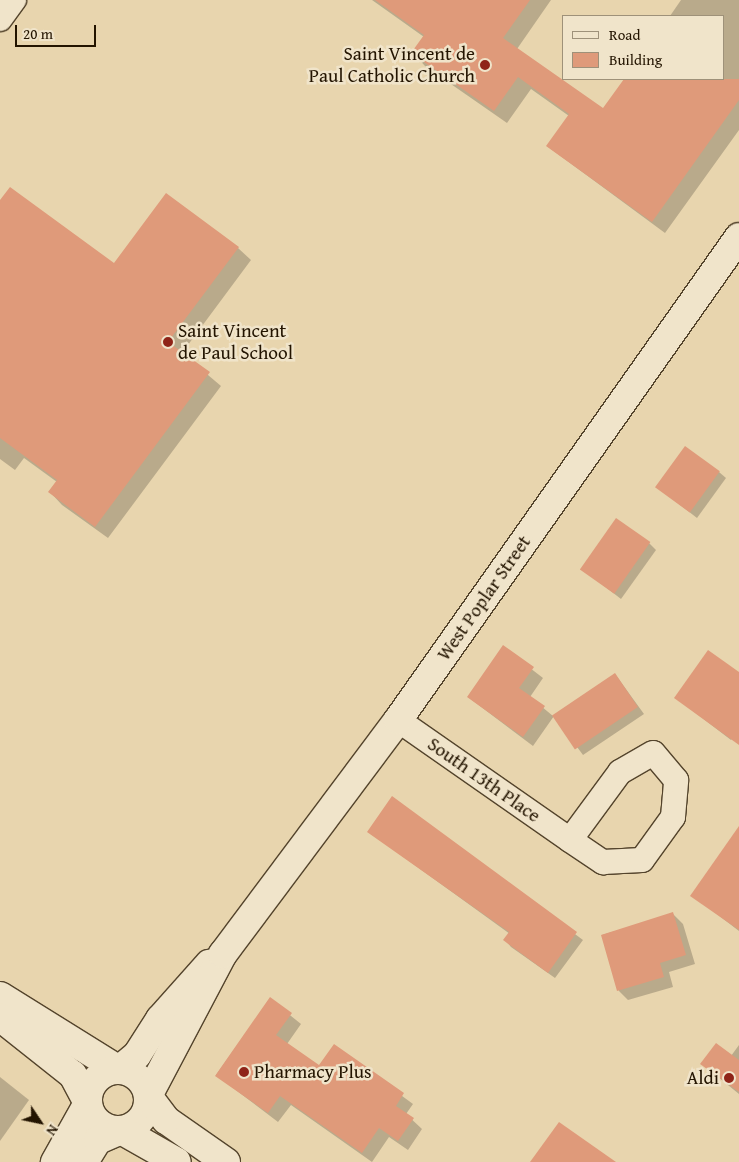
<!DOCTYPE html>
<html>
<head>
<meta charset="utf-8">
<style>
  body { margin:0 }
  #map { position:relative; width:739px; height:1162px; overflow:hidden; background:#e8d5ae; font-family:"Gentium Book Plus",serif }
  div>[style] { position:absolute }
  .shadow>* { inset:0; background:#0003 }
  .building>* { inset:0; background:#df9a7a; transform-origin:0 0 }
  .roads { filter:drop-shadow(1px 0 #54442c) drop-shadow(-1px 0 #54442c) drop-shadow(0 1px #54442c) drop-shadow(0 -1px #54442c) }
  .minor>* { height:24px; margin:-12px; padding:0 12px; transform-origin:12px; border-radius:12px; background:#f0e4ca }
  .tertiary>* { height:28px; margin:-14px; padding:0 14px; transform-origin:14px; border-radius:14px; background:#f0e4ca }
  .tertiary>.ring { margin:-14px; padding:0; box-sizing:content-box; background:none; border:28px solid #f0e4ca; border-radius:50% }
  .dots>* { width:14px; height:14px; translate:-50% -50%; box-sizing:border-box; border:2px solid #f0e4ca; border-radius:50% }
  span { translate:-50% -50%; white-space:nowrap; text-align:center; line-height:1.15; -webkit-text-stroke:5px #f0e4ca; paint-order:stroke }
  .poi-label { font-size:19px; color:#231400 }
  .right { translate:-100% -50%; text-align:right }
  .left { translate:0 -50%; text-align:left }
  .street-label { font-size:19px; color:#231400 }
  .legend { position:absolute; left:562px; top:15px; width:162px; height:65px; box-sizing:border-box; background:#f0e4ca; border:1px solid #9e9179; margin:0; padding:6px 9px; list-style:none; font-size:15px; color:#231400 }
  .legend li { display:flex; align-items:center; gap:10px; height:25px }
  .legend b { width:25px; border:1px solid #9e9179 }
  .north { position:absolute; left:15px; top:1097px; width:50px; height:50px; -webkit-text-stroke:4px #f0e4ca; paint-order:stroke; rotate:124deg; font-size:14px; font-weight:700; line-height:20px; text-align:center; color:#231400 }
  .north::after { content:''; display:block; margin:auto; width:18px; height:22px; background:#231400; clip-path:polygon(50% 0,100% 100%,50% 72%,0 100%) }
  .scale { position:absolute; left:15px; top:25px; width:81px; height:22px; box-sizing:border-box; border:2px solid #231400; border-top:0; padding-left:6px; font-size:15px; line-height:18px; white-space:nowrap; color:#231400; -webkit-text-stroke:4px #f0e4ca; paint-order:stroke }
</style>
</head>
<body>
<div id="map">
  <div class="shadow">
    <i style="clip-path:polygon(372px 0,551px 0,517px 49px,604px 110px,626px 79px,723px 79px,723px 16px,670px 16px,681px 0,739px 0,739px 130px,665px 233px,547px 146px,569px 116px,531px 89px,507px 123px,425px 66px,413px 53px,424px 37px)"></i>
    <i style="clip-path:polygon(0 203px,114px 265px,238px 248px,251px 260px,182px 353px,221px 386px,108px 538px,62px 505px,50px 492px,57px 482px,24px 458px,15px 470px,0 459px)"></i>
    <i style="clip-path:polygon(719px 472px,726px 478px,697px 518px,657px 487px)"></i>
    <i style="clip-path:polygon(649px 543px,656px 550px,621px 599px,582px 569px)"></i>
    <i style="clip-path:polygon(503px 647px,543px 678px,530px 697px,553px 716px,615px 674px,644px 714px,583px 755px,554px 716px,533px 746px,468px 697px)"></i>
    <i style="clip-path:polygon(739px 673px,739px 729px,731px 740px,676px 698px)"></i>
    <i style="clip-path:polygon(392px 798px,583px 940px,555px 978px,511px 947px,505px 940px,510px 934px,369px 832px)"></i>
    <i style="clip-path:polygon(739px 847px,739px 931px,692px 895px)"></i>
    <i style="clip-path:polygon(673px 914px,683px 924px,695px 964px,669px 972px,673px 987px,628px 1000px,619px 991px,602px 935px)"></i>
    <i style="clip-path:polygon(270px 999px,301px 1024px,287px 1044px,319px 1067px,334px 1046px,413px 1104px,406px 1114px,422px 1129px,408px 1150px,389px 1137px,372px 1162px,291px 1105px,278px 1122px,216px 1075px)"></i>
    <i style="clip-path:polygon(739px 1045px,739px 1094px,702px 1064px,731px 1056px)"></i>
    <i style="clip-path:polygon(0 1077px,29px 1100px,0 1141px)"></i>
  </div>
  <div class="building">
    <i style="clip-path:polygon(375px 0,530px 0,503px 38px,603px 108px,624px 79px,739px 79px,739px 100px,652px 222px,546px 146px,569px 114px,518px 77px,494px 111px,411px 53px,424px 35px)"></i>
    <i style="clip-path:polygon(10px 187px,114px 263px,166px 193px,239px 247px,168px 342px,210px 372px,95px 527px,48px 492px,57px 480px,0 438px,0 200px)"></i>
    <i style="left:685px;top:446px;width:43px;height:51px;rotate:36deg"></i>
    <i style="left:616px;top:518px;width:42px;height:63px;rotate:35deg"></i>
    <i style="clip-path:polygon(503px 645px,534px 667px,519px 688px,545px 706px,523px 737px,467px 697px)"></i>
    <i style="clip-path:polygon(708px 650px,739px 672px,739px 745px,674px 698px)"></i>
    <i style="left:615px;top:673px;width:41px;height:76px;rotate:56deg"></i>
    <i style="clip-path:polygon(392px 796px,577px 932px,548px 973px,503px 940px,509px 932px,367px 832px)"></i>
    <i style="clip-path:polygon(739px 826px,739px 930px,690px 896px)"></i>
    <i style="clip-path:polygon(673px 912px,686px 955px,660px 963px,664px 977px,617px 991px,601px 935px)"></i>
    <i style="clip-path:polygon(270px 997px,292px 1013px,276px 1035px,319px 1065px,334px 1044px,404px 1093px,396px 1106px,414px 1118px,398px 1141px,379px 1128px,362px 1153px,280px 1096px,268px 1113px,215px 1076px)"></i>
    <i style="clip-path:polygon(716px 1043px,739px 1060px,739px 1092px,700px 1064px)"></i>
    <i style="clip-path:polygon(559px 1122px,616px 1162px,530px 1162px)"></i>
  </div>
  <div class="roads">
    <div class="minor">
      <i style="left:0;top:19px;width:24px;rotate:-54deg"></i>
      <i style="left:398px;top:720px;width:210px;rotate:34.9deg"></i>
      <i style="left:570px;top:840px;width:40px;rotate:34deg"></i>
      <i style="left:603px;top:862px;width:39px;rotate:-3deg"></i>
      <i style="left:642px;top:860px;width:53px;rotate:-54.2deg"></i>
      <i style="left:673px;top:817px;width:37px;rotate:-85deg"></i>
      <i style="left:676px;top:780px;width:35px;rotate:-130deg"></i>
      <i style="left:653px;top:753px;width:38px;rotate:150deg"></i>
      <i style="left:620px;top:772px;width:84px;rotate:126.3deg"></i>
    </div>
    <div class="tertiary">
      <i style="left:0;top:996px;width:140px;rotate:31.9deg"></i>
      <i style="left:119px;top:1070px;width:23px;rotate:-40deg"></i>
      <i style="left:137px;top:1055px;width:43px;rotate:-57.4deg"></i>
      <i style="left:160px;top:1019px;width:74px;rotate:-48.3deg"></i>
      <i style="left:0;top:1017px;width:93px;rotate:38.5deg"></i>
      <i style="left:73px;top:1075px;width:32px;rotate:62deg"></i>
      <i style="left:88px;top:1103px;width:68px;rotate:119.2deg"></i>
      <i class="ring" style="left:88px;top:1070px;width:32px;height:32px"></i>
      <i style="left:84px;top:1162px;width:26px;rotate:-58deg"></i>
      <i style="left:98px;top:1140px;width:25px;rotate:-23deg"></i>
      <i style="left:121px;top:1130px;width:64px;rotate:29.7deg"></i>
      <i style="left:226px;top:1162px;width:73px;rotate:-145deg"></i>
      <i style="left:166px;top:1120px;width:30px;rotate:-127deg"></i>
      <i style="left:148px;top:1096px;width:161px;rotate:-62.2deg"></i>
      <i style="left:223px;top:954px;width:292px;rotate:-53.2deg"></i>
      <i style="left:398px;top:720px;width:591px;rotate:-54.78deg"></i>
    </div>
  </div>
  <div class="dots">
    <i style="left:485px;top:65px;background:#8f2418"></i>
    <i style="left:168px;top:342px;background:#8f2418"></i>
    <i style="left:244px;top:1072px;background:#8f2418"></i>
    <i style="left:729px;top:1078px;background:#8f2418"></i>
  </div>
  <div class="poi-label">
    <span class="right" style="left:475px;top:65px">Saint Vincent de<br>Paul Catholic Church</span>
    <span class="left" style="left:178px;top:342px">Saint Vincent<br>de Paul School</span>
    <span class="left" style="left:254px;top:1072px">Pharmacy Plus</span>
    <span class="right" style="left:719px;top:1078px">Aldi</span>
  </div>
  <div class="street-label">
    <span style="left:484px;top:598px;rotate:-55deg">West Poplar Street</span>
    <span style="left:484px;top:780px;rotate:35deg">South 13th Place</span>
  </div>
  <ul class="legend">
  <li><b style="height:6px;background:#f0e4ca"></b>Road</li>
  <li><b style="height:14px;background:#df9a7a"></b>Building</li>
  </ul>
  <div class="north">N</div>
  <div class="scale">20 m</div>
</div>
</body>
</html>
